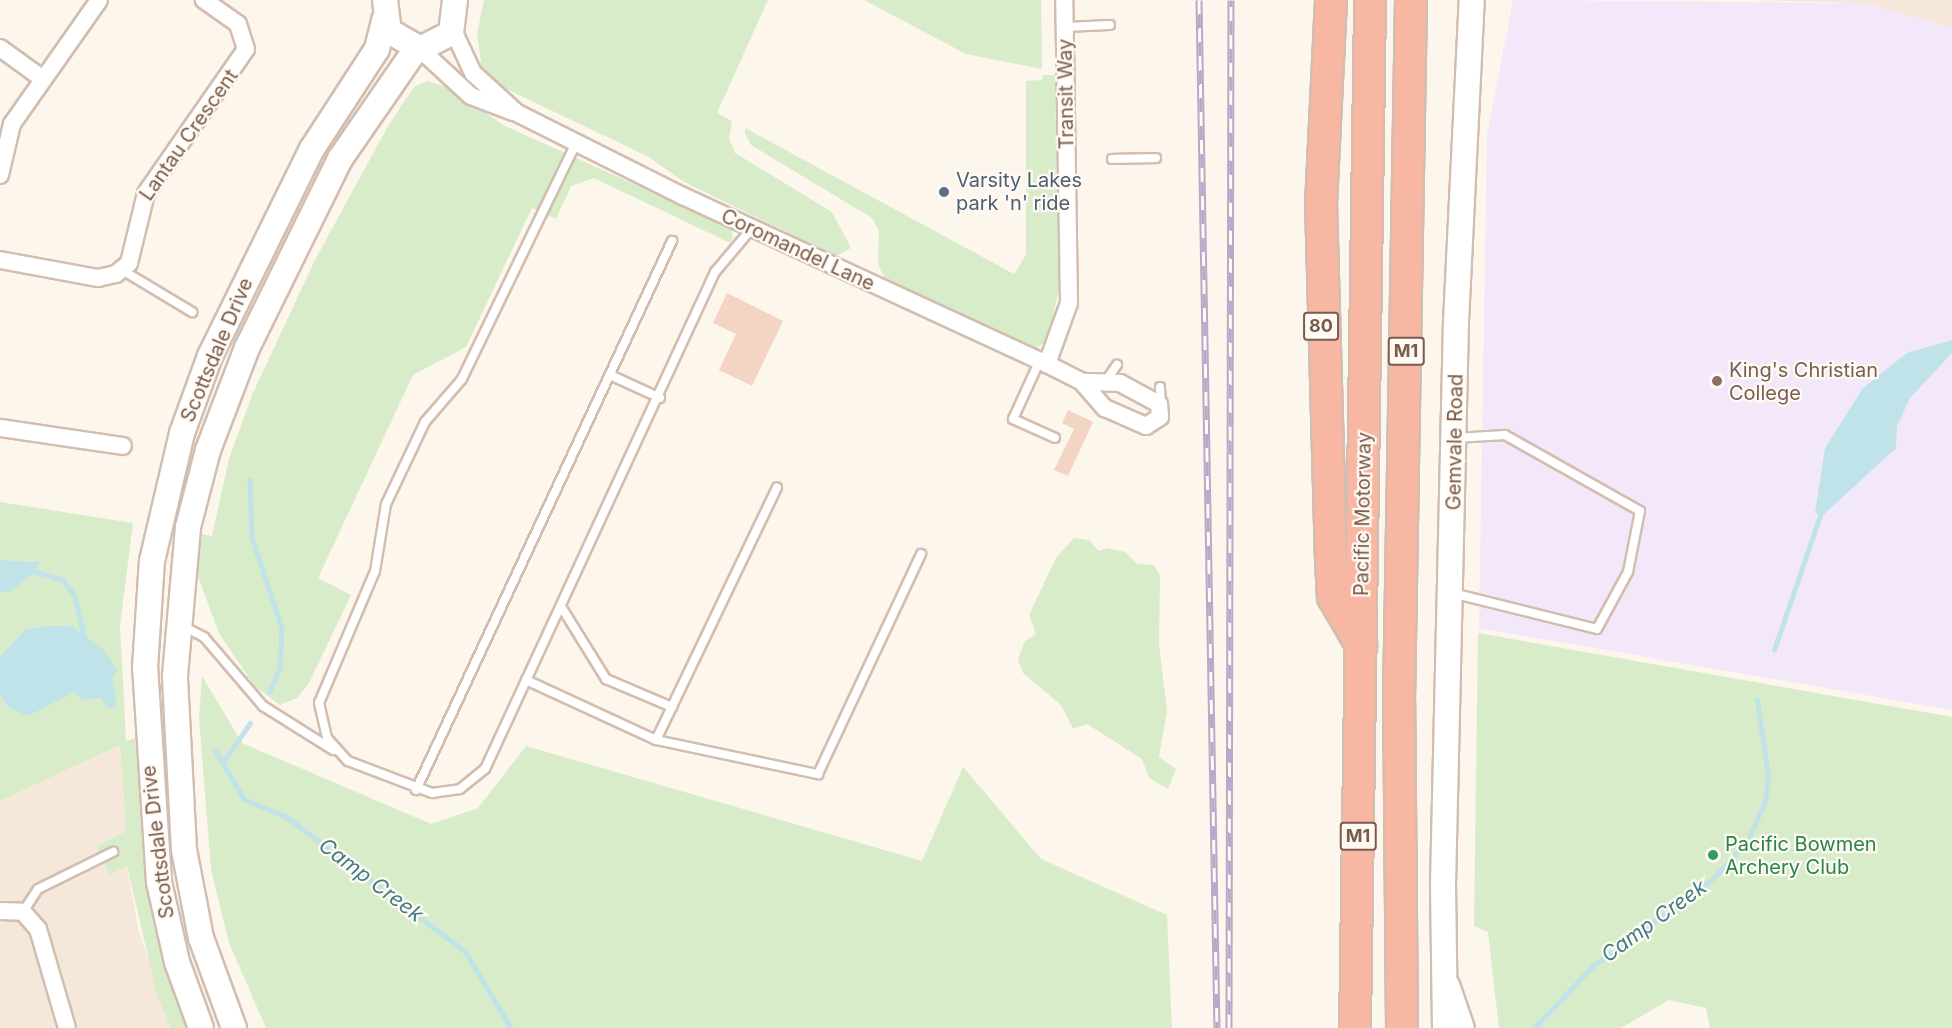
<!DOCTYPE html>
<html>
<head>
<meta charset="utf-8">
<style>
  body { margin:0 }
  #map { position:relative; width:1952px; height:1028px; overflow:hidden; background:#fdf6ec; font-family:Inter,sans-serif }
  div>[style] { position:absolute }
  .residential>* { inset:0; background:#f5e8da }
  .education>* { inset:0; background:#f3e8fa }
  .green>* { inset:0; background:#d8ecc9 }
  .water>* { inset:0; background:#bfe3e8 }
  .stream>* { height:4.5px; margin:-2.25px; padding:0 2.25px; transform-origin:2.25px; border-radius:2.25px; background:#bfe3e8 }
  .building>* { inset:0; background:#f3d5c3 }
  .roads { filter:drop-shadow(2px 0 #d1beb0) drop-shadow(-2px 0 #d1beb0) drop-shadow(0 2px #d1beb0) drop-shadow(0 -2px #d1beb0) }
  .service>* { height:8px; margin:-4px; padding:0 4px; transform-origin:4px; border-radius:4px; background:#fff }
  .minor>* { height:16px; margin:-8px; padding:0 8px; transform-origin:8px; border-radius:8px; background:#fff }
  .secondary>* { height:24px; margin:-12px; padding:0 12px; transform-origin:12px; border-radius:12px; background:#fff }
  .motorway>* { height:30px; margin:-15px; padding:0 15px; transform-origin:15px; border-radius:15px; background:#f7b7a3 }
  .rail>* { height:7px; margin-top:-3.5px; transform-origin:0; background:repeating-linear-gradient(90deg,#fffaf3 0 14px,#b9a8c9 0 28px); box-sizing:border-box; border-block:2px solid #b9a8c9 }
  .dots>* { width:16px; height:16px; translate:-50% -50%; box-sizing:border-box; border:3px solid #fffaf3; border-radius:50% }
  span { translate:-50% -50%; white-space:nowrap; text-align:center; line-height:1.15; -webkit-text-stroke:4.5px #fffaf3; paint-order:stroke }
  .shield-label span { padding:2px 4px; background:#fffaf3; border:2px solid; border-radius:4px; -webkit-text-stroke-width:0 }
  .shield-label { font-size:18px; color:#7a5c4d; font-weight:700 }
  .street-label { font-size:20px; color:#7a5c4d }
  .service-label { font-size:20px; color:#4e5e75 }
  .left { translate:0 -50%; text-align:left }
  .education-label { font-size:20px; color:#785e54 }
  .leisure-label { font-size:20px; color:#27864d }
  .water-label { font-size:21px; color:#437c86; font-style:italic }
</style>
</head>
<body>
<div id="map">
  <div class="residential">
    <i style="clip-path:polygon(1747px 0,1952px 0,1952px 28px,1862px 3px)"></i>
    <i style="clip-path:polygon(120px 745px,126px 831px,97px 846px,127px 866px,138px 928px,171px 1028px,0 1028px,0 801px)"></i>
  </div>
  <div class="education">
    <i style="clip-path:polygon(1513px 0,1862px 3px,1952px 28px,1952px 710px,1479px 628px,1487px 134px)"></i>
  </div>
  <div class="green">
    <i style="clip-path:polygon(484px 0,768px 0,717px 113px,732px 121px,729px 139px,735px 153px,832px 212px,851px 248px,836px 256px,684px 182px,649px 157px,494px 83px,476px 66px,481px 62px,477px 34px)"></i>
    <i style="clip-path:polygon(864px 0,1041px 0,1042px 69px,966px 54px)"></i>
    <i style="clip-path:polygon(1043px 75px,1055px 75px,1059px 290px,1047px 340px,1037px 348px,885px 279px,878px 264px,879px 231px,872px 218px,751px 145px,745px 133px,745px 128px,1014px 274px,1026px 255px,1026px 81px,1042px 80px)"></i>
    <i style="clip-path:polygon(427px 81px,451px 88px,503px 125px,731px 228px,733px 236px,730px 243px,594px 178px,571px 186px,556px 219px,532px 208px,466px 347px,413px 375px,318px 578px,351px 595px,309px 683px,297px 698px,280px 705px,255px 687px,219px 633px,196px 571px,202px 534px,212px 536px,229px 459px,252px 395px,315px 260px,388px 126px,414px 87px)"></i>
    <i style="clip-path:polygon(0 502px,133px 523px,120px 625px,126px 741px,135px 738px,154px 926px,188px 1028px,171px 1028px,157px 995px,127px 866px,109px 875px,97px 846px,126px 831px,120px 745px,0 801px)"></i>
    <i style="clip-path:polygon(1074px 538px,1089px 540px,1099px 551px,1107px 548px,1125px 552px,1137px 564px,1154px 565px,1160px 576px,1159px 644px,1167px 711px,1159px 757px,1176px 769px,1168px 789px,1149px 778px,1142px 759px,1087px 724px,1073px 729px,1061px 705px,1023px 673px,1018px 659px,1025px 641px,1036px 634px,1029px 615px,1056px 558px)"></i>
    <i style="clip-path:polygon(1478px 633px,1952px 717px,1952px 1028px,1710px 1028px,1706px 1008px,1669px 1000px,1621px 1028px,1499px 1028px,1488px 932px,1474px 926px)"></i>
    <i style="clip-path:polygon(202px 676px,242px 743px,431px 824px,478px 808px,526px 746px,922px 861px,963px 767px,1041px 859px,1167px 915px,1172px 1028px,266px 1028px,229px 943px,211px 869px,199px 718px)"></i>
  </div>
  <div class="water">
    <i style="clip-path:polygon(1952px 340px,1952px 353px,1910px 398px,1897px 426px,1896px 448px,1822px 516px,1815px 513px,1825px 448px,1863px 388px,1907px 353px)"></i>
    <i style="clip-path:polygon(0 560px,28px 562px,39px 561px,36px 572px,8px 593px,0 591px)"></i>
    <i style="clip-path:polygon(47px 626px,71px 626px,104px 650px,117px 670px,112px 679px,117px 707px,109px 709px,101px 698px,82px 700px,75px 692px,28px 716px,11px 709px,0 696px,0 657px,25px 630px)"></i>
  </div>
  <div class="stream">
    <i style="left:250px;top:480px;width:57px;rotate:88deg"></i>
    <i style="left:252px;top:537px;width:96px;rotate:71.8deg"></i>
    <i style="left:282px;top:628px;width:40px;rotate:92.9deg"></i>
    <i style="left:280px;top:668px;width:26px;rotate:113deg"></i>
    <i style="left:32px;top:571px;width:32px;rotate:16deg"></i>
    <i style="left:63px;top:580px;width:20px;rotate:53deg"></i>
    <i style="left:75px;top:596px;width:41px;rotate:77.3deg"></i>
    <i style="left:1774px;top:650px;width:148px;rotate:-71.1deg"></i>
    <i style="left:216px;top:751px;width:56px;rotate:59.7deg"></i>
    <i style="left:244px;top:799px;width:47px;rotate:22.7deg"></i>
    <i style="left:287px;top:817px;width:223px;rotate:37deg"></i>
    <i style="left:465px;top:951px;width:90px;rotate:59.1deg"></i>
    <i style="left:223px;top:762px;width:47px;rotate:-55.3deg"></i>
    <i style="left:1534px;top:1028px;width:86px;rotate:-46.4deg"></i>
    <i style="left:1593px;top:966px;width:147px;rotate:-35.9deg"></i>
    <i style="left:1712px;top:880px;width:54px;rotate:-48deg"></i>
    <i style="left:1748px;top:840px;width:43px;rotate:-66.4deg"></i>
    <i style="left:1765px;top:801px;width:24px;rotate:-83deg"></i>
    <i style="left:1768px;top:777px;width:78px;rotate:-98.1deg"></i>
  </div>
  <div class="building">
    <i style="clip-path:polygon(727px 293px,783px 321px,752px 386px,719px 370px,736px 334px,713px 323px)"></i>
    <i style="clip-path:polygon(1068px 410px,1093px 422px,1068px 476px,1054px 470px,1074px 429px,1062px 423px)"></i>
  </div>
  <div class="roads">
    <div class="service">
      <i style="left:1065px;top:27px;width:45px;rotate:-2.5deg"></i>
      <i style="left:576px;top:143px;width:262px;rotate:115.8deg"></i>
      <i style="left:462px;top:379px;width:57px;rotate:130.7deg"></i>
      <i style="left:425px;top:422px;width:91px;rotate:115.4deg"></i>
      <i style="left:386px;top:504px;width:68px;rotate:99.3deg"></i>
      <i style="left:375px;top:571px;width:143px;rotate:113deg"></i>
      <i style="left:319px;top:703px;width:36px;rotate:77deg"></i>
      <i style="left:327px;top:738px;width:31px;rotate:48deg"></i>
      <i style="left:348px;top:761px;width:90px;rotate:20.9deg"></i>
      <i style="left:432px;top:793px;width:28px;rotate:-8deg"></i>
      <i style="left:460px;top:789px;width:32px;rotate:-39deg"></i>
      <i style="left:485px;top:769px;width:548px;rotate:-65.17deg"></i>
      <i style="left:715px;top:272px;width:57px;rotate:-49.9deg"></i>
      <i style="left:1112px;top:159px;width:44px;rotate:-1.3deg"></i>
      <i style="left:122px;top:270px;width:82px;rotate:31deg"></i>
      <i style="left:1040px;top:360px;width:65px;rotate:114.6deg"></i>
      <i style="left:1013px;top:419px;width:46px;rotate:24.3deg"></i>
      <i style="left:610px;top:375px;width:55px;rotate:24.7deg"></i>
      <i style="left:1105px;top:382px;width:21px;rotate:-55deg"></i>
      <i style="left:1160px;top:387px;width:18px;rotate:87deg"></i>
      <i style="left:1452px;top:593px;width:149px;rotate:13.9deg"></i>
      <i style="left:1597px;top:629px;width:65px;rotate:-61.5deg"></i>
      <i style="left:1628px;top:572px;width:62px;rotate:-78.9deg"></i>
      <i style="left:1640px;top:511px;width:155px;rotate:-150.6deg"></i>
      <i style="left:1505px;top:435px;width:50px;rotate:176.6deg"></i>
      <i style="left:562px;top:608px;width:84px;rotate:58.2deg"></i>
      <i style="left:606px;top:679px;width:72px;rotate:23deg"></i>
      <i style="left:183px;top:626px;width:24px;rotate:28deg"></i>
      <i style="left:204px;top:637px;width:91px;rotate:49.5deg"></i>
      <i style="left:263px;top:706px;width:83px;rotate:32.2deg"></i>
      <i style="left:526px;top:680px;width:143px;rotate:24.8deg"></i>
      <i style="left:656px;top:740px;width:280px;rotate:-64.4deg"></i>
      <i style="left:656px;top:740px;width:166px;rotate:11.9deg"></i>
      <i style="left:818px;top:774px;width:243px;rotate:-64.9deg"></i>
      <i style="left:416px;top:790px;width:606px;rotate:-65deg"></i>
      <i style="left:23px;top:912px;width:27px;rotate:-57deg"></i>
      <i style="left:38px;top:889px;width:84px;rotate:-26.3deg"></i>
    </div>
    <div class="minor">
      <i style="left:453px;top:30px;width:47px;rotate:65.1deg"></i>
      <i style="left:473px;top:73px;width:59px;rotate:42.3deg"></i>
      <i style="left:517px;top:113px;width:186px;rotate:26.6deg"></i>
      <i style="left:683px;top:196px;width:401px;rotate:24.8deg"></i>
      <i style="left:1047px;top:364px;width:39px;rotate:27deg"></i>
      <i style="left:1082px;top:382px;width:35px;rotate:49deg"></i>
      <i style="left:1105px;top:408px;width:45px;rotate:23.7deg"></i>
      <i style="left:1146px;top:426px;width:17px;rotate:-33deg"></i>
      <i style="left:1160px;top:417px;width:13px;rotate:-94deg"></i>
      <i style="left:1159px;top:404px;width:44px;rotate:-151.7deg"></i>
      <i style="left:1120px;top:383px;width:38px;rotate:-178deg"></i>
      <i style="left:0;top:48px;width:53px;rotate:35.8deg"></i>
      <i style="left:420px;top:49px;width:69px;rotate:42.7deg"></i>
      <i style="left:471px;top:96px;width:45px;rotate:20.9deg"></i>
      <i style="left:0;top:175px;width:52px;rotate:-76.8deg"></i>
      <i style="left:12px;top:124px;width:151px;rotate:-54.9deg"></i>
      <i style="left:0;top:260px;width:100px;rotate:10.4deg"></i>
      <i style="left:98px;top:278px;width:18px;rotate:-13deg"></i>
      <i style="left:116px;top:274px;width:17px;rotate:-40deg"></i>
      <i style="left:129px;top:263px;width:72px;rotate:-76.3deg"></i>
      <i style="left:146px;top:193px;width:175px;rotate:-55.2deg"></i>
      <i style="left:246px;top:49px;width:26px;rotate:-108deg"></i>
      <i style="left:238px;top:24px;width:42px;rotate:-144.8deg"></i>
      <i style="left:1047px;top:364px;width:65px;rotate:-70.2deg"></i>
      <i style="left:1069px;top:303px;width:303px;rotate:-90.9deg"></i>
      <i style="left:0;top:428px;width:124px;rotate:8.3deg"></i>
      <i style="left:0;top:911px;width:23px;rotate:2deg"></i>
      <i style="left:23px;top:912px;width:23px;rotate:49deg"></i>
      <i style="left:38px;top:929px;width:103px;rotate:73.7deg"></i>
      <i style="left:1451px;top:984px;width:46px;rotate:71.2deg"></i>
    </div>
    <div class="secondary">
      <i style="left:385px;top:0;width:31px;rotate:83deg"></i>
      <i style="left:389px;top:31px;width:36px;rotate:30deg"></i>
      <i style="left:420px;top:49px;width:35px;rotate:-27deg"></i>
      <i style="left:451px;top:33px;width:33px;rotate:-83deg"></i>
      <i style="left:201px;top:1028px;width:70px;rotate:-110deg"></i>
      <i style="left:177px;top:962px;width:82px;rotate:-102.7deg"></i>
      <i style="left:159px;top:882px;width:214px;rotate:-93.7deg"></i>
      <i style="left:145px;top:668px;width:107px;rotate:-86.3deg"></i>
      <i style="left:152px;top:561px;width:131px;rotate:-76.8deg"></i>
      <i style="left:182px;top:433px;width:82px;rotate:-70deg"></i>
      <i style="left:210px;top:356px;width:231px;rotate:-63.8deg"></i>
      <i style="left:312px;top:149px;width:119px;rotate:-57deg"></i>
      <i style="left:377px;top:49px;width:30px;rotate:-76deg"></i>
      <i style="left:234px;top:1028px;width:96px;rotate:-110.1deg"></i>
      <i style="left:201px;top:938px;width:90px;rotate:-100.9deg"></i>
      <i style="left:184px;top:850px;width:174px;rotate:-93deg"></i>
      <i style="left:175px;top:676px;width:150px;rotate:-85deg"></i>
      <i style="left:188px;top:527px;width:80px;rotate:-75.4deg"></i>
      <i style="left:208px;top:450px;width:109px;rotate:-69.1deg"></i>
      <i style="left:247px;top:348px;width:211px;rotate:-63.8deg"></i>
      <i style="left:340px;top:159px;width:134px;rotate:-55.4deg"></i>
      <i style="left:1445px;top:1028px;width:143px;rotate:-90.8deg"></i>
      <i style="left:1443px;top:885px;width:563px;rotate:-88.68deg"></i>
      <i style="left:1456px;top:322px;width:322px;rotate:-87.2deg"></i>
    </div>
    <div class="motorway">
      <i style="left:1331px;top:0;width:203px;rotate:92.8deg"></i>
      <i style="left:1321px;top:203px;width:357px;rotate:88.4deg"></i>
      <i style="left:1331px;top:560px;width:37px;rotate:87deg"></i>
      <i style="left:1333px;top:597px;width:56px;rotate:59.7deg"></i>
      <i style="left:1355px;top:1028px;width:1028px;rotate:-89.16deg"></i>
      <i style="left:1402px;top:1028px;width:327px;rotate:-90.5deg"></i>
      <i style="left:1399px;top:701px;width:701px;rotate:-89.02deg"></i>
    </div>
  </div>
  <div class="rail">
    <i style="left:1199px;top:0;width:1028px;rotate:89deg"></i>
    <i style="left:1229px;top:1028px;width:1028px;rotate:-89.89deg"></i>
  </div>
  <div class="dots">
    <i style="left:944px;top:192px;background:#5c6f8a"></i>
    <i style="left:1717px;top:381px;background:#8d6e63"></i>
    <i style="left:1713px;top:855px;background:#2e9e5b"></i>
  </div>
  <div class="shield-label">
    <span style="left:1321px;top:326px">80</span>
    <span style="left:1406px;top:351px">M1</span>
    <span style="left:1358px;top:836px">M1</span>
  </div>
  <div class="street-label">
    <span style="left:1066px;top:94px;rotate:-91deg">Transit Way</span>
    <span style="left:189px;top:135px;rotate:-55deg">Lantau Crescent</span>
    <span style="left:798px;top:250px;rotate:25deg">Coromandel Lane</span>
    <span style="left:217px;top:350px;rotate:-67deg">Scottsdale Drive</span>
    <span style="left:1455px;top:442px;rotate:-89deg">Gemvale Road</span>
    <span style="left:1363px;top:514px;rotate:-89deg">Pacific Motorway</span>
    <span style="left:158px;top:842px;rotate:-97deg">Scottsdale Drive</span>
  </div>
  <div class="service-label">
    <span class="left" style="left:956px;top:192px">Varsity Lakes<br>park 'n' ride</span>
  </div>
  <div class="education-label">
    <span class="left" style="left:1729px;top:382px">King's Christian<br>College</span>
  </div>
  <div class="leisure-label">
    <span class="left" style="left:1725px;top:856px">Pacific Bowmen<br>Archery Club</span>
  </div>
  <div class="water-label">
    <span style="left:371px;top:880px;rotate:37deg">Camp Creek</span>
    <span style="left:1654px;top:921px;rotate:-36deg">Camp Creek</span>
  </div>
</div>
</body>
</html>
